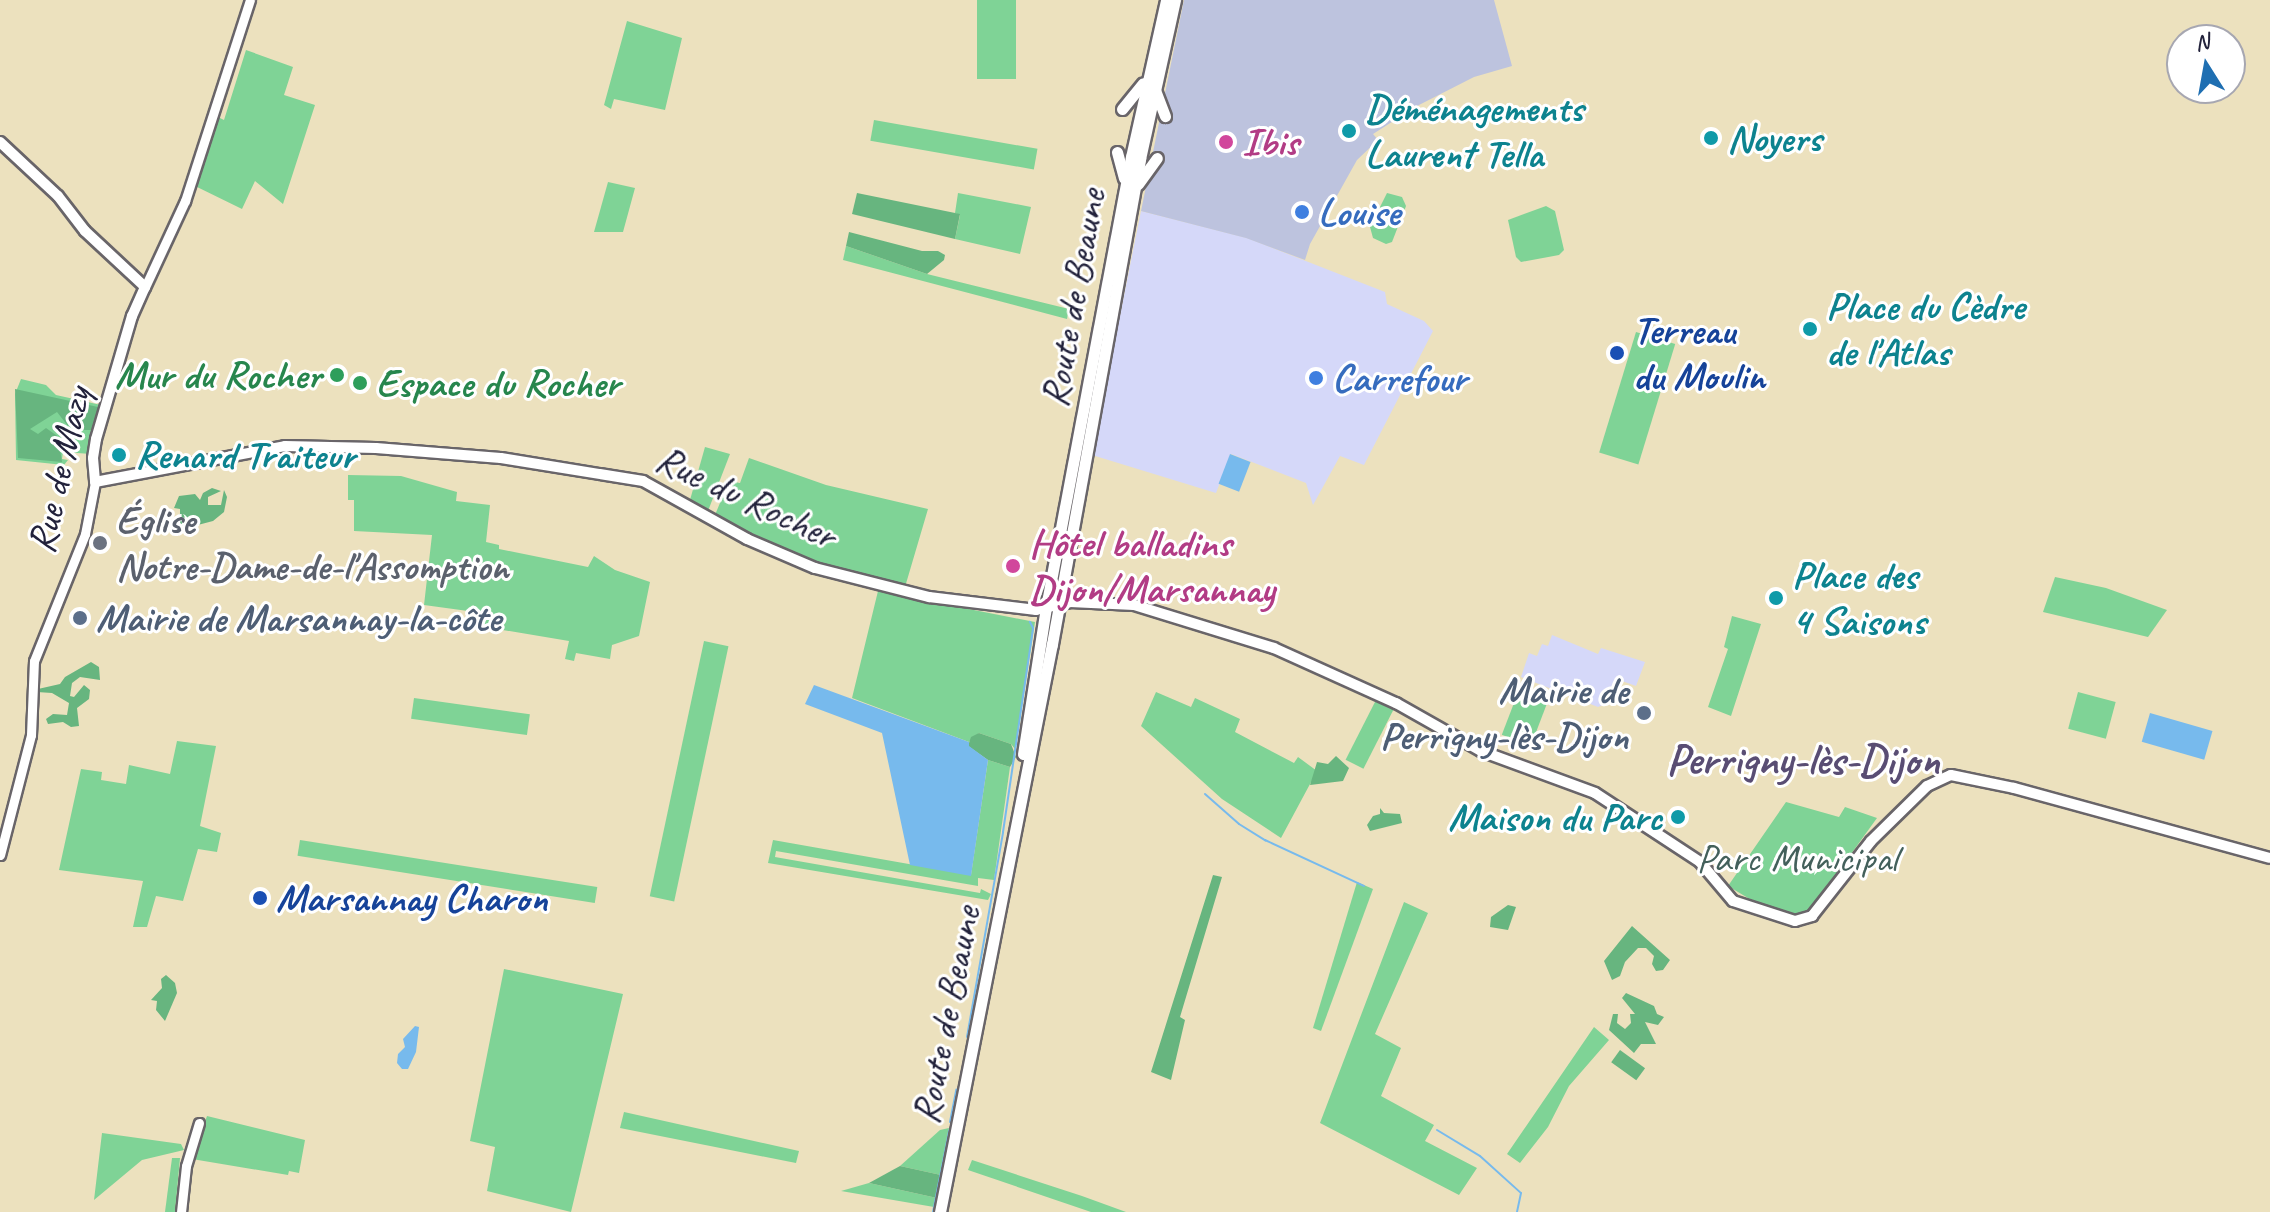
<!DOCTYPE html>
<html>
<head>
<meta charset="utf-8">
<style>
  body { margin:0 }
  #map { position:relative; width:2270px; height:1212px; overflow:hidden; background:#ece1be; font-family:Caveat,sans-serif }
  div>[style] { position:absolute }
  .built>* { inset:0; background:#d5d8f9 }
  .industrial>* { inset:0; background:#bdc3de }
  .green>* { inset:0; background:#7fd396; transform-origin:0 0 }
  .forest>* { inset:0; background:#67b57f; transform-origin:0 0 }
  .water>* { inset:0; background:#77baed; transform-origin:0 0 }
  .stream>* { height:2px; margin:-1px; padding:0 1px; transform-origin:1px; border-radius:1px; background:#77baed }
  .roads { filter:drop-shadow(2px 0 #696569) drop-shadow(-2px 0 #696569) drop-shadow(0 2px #696569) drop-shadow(0 -2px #696569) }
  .tertiary>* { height:9px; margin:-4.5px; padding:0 4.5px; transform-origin:4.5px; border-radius:4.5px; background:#fff }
  .secondary>* { height:10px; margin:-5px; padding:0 5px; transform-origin:5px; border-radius:5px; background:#fff }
  .primary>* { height:11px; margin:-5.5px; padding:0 5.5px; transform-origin:5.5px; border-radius:5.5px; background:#fff }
  .dots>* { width:22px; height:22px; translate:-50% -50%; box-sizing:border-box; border:4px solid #fff; border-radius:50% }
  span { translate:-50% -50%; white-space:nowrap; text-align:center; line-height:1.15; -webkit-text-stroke:6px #fff; paint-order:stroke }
  .culture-label { font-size:40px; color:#0d838f; font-weight:700 }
  .left { translate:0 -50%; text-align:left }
  .right { translate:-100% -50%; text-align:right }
  .hotel-label { font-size:40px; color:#b23c85; font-weight:700 }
  .shop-label { font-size:40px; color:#366cbe; font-weight:700 }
  .street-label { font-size:40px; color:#22223b }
  .transit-label { font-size:40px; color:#164399; font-weight:700 }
  .leisure-label { font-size:40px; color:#27864d; font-weight:700 }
  .worship-label { font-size:40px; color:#5b616d; font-weight:700 }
  .service-label { font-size:40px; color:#4e5e75; font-weight:700 }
  .park-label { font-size:40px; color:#43605b }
  .quarter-label { font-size:44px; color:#594d73; font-weight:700 }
  .north { position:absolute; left:2166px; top:24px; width:80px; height:80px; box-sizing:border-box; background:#fff; border:2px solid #a7a7b1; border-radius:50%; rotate:349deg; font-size:22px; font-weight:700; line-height:32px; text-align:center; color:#22223b }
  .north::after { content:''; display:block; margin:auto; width:28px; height:36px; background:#1f6fb2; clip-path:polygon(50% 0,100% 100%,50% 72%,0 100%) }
</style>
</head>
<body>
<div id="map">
  <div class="built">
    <i style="clip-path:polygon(1141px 211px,1247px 238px,1385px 292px,1387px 304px,1424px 321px,1433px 331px,1364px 465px,1340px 456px,1313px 505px,1306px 483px,1231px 454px,1216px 493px,1092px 455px)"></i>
    <i style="clip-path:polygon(1552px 635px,1598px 654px,1601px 648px,1645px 662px,1636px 686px,1622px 681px,1618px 686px,1613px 683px,1605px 704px,1598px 707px,1521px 677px,1529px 653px,1537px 656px,1542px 644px,1548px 646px)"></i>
  </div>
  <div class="industrial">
    <i style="clip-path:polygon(1184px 0,1494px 0,1512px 66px,1474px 77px,1417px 106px,1373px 134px,1378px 140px,1357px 160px,1310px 244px,1305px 260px,1246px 238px,1141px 211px)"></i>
  </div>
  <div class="green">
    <i style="left:977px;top:0;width:39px;height:79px"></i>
    <i style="clip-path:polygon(627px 21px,682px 38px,665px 110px,614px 99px,611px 109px,604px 105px)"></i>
    <i style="clip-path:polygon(246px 50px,293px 67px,284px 95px,315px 105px,283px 204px,255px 181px,242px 209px,193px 185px,218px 117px,224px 120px)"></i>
    <i style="left:874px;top:120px;width:166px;height:21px;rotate:10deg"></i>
    <i style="clip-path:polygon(608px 182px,635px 188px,623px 232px,594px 232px)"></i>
    <i style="clip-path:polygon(958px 193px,1031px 207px,1020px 254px,955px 239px,960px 215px,955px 213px)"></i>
    <i style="clip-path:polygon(1387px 193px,1402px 197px,1406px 206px,1392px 242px,1386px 244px,1373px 238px,1370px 227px)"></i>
    <i style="clip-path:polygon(1546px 206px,1555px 211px,1564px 250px,1559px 255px,1521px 262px,1516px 257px,1508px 220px)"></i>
    <i style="clip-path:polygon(846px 246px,927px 274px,1069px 309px,1067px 319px,843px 260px)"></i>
    <i style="left:1636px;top:332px;width:41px;height:126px;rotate:17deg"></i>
    <i style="clip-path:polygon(21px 379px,46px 385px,56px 395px,101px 405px,91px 454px,63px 452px,62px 459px,68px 460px,64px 465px,16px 460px,15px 394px)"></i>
    <i style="clip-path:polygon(705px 447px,730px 454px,708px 511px,690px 500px)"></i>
    <i style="clip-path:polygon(749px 458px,826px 485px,928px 509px,905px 587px,802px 558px,715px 515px,729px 481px,740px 483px)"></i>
    <i style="clip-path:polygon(348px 475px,401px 476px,457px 492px,456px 501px,490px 505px,486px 542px,499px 545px,499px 549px,588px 567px,594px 556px,615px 570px,650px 582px,639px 636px,612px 645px,610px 659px,576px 653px,574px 661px,565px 659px,569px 641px,467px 624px,468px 611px,424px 605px,432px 535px,354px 531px,354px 500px,348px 500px)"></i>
    <i style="clip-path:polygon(2055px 577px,2106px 588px,2167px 610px,2148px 637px,2043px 612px)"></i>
    <i style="clip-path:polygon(878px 591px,1035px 622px,1015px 749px,1011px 744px,979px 733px,969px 742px,852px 698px)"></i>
    <i style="clip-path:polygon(1732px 616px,1761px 624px,1731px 716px,1708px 707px,1728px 649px,1724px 647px)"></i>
    <i style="left:704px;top:641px;width:25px;height:261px;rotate:12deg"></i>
    <i style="left:1519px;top:690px;width:31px;height:48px;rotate:21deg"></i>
    <i style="clip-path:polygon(1156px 692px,1191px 707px,1195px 698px,1240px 719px,1235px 732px,1294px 763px,1298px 757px,1317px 771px,1281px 838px,1222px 799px,1141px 726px)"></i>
    <i style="left:2078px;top:692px;width:39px;height:38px;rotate:15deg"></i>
    <i style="left:414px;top:698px;width:117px;height:21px;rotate:8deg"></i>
    <i style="left:1376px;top:700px;width:20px;height:67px;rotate:27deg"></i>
    <i style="clip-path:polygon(177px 741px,216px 746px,200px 826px,221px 833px,217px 852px,198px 849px,183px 901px,156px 896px,147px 927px,133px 927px,143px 881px,59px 870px,81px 769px,102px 772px,101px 780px,126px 784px,129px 765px,170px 774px)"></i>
    <i style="clip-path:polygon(988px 760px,1010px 767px,994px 880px,978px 878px,978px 886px,776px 851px,775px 857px,980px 893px,981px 889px,991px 894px,988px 900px,768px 863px,773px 840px,971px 875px)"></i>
    <i style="clip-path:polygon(1786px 802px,1839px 817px,1845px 807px,1877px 818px,1809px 912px,1792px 916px,1768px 910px,1728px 886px)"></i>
    <i style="left:300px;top:840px;width:301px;height:16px;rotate:9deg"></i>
    <i style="clip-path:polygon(1357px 882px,1373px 889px,1321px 1031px,1313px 1028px)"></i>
    <i style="clip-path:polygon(1404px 902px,1428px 913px,1375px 1034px,1401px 1048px,1381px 1096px,1434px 1125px,1425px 1141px,1477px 1168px,1459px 1195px,1320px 1123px)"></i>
    <i style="clip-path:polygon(504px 969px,623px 994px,571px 1212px,487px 1191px,495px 1147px,470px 1141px)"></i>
    <i style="clip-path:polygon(1594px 1027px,1609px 1040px,1569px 1086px,1548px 1127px,1520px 1163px,1507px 1154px)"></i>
    <i style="clip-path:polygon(624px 1112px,799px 1151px,796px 1163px,620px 1128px)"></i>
    <i style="clip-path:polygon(207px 1116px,305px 1140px,299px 1173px,289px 1171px,288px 1175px,192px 1159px)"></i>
    <i style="clip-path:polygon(949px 1128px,941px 1175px,900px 1166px,940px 1130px)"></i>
    <i style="clip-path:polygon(102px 1133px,181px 1144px,184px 1150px,142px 1160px,94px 1200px)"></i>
    <i style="clip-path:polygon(172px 1158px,180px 1158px,175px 1212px,165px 1212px)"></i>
    <i style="clip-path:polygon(972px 1160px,1082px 1196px,1126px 1212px,1091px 1212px,968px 1170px)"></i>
    <i style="clip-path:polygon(869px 1183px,937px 1198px,934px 1207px,841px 1191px)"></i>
  </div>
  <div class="forest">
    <i style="clip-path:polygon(857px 193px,960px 214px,955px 239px,852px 214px)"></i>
    <i style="clip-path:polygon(849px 232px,922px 251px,938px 251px,945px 255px,944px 260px,927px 274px,846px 246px)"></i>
    <i style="clip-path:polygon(15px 389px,98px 407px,93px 430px,83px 430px,75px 422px,68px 426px,57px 412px,30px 429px,38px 434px,46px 428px,63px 440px,60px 449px,62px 462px,18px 458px)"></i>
    <i style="clip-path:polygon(212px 488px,221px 491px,208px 497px,208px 505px,221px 505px,224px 490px,227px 497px,224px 512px,213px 521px,194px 526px,192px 532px,187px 531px,174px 520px,180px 514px,180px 509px,174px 508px,179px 496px,195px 494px,200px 500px,203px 493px)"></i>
    <i style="clip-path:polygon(91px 662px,99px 667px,100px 680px,80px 677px,72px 683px,70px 696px,74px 697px,84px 685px,90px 690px,89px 699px,77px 708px,79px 726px,71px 727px,63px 722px,48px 724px,46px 719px,53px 714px,67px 715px,69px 703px,52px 693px,37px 692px,38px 689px,60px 684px,65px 677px)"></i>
    <i style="clip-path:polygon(979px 733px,1011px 744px,1016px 757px,1010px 767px,988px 760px,968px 746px,971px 737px)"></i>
    <i style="clip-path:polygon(1336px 756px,1349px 768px,1343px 781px,1310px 785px,1317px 762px,1328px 764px)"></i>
    <i style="clip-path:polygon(1380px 808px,1384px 813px,1400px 814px,1402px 823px,1370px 831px,1367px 825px,1373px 816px,1380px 814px)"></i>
    <i style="clip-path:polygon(1213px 875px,1222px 877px,1180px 1017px,1185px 1020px,1171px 1080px,1151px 1072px)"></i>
    <i style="clip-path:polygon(1508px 905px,1516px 907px,1508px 930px,1490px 927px,1491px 917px)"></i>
    <i style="clip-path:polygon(1632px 926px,1670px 960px,1663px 970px,1656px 971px,1652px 964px,1654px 956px,1646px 948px,1638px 948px,1625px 962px,1620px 976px,1612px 980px,1604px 961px)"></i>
    <i style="clip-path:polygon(166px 975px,175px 983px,177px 993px,165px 1021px,156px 1010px,157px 1001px,151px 1000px,162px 988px,161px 979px)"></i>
    <i style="clip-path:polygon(1626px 993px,1654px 1006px,1657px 1014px,1664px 1017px,1658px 1025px,1645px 1022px,1656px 1044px,1641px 1044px,1634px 1053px,1609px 1030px,1613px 1014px,1618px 1014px,1617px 1023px,1625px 1029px,1631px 1023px,1630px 1014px,1635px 1014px,1622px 998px)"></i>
    <i style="left:1620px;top:1050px;width:31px;height:15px;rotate:36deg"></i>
    <i style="clip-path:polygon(900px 1166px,941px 1175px,937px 1198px,869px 1183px)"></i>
  </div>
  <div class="water">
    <i style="left:1230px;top:454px;width:22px;height:32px;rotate:21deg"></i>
    <i style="clip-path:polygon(814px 685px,969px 742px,969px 746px,988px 760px,971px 876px,910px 865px,882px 733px,805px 704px)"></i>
    <i style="left:2150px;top:713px;width:65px;height:30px;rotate:16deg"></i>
    <i style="clip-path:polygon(415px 1026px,419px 1027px,416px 1052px,408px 1069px,402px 1069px,397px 1063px,398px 1054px,405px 1047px,403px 1039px)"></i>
  </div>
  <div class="stream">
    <i style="left:1205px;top:794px;width:45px;rotate:41.4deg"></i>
    <i style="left:1239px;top:824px;width:31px;rotate:32deg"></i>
    <i style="left:1265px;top:840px;width:109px;rotate:24.9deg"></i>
    <i style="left:967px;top:1037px;width:208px;rotate:-80deg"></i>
    <i style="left:1003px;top:832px;width:206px;rotate:-81.6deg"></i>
    <i style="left:1033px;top:628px;width:7px;rotate:-117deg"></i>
    <i style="left:950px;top:1122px;width:33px;rotate:-79deg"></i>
    <i style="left:1437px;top:1130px;width:50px;rotate:31.2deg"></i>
    <i style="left:1480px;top:1156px;width:55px;rotate:42.1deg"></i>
    <i style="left:1521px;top:1193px;width:19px;rotate:102deg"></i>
    <i style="left:933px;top:1212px;width:83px;rotate:-78.8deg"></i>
  </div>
  <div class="roads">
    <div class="tertiary">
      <i style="left:145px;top:287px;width:95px;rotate:-65.1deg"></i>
      <i style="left:185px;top:201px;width:211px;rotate:-72.1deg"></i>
      <i style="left:0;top:855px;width:124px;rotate:-75.5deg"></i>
      <i style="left:31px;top:735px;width:74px;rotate:-87.7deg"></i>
      <i style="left:34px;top:661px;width:137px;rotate:-68.1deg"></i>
      <i style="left:85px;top:534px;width:53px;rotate:-79.1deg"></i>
      <i style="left:181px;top:1212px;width:46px;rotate:-83.8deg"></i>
      <i style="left:186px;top:1166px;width:45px;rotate:-73.2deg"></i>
    </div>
    <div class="secondary">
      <i style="left:0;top:142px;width:79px;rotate:43deg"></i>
      <i style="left:58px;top:196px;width:44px;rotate:52.4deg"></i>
      <i style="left:85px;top:231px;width:82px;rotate:43deg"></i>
      <i style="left:145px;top:287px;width:32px;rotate:114deg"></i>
      <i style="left:132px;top:316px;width:128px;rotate:106.3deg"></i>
      <i style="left:96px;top:439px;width:19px;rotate:99deg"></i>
      <i style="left:93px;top:458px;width:24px;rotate:85deg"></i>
      <i style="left:95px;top:482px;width:193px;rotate:-10.7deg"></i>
      <i style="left:285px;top:446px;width:91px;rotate:1.3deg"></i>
      <i style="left:376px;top:448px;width:125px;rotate:4.6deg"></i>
      <i style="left:501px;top:458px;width:144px;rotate:9.2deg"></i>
      <i style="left:643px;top:481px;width:119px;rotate:29.1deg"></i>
      <i style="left:747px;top:539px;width:74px;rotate:23.1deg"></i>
      <i style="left:815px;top:568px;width:118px;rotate:14.3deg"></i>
      <i style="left:929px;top:597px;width:108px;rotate:6.9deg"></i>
      <i style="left:1036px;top:610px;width:35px;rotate:-13deg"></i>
      <i style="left:1070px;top:602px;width:64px;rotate:2.7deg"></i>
      <i style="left:1134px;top:605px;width:146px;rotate:17.1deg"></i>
      <i style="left:1274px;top:648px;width:134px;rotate:24.3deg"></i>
      <i style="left:1396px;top:703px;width:98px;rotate:29.5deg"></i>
      <i style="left:1481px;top:751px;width:121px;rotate:20.2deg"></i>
      <i style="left:1595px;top:793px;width:126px;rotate:33.3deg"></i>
      <i style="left:1700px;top:862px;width:51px;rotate:49.8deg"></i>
      <i style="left:1733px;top:901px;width:65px;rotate:17.9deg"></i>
      <i style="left:1795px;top:921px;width:18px;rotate:-16deg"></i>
      <i style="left:1812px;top:916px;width:95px;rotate:-51.8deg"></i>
      <i style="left:1871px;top:841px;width:78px;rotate:-44.5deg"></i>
      <i style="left:1927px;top:786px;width:26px;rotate:-25deg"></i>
      <i style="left:1951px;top:775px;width:64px;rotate:11.7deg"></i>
      <i style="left:2014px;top:788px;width:265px;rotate:15.3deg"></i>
    </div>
    <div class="primary">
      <i style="left:1155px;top:90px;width:28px;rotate:69deg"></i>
      <i style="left:1122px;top:109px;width:33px;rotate:-51deg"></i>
      <i style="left:1117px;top:152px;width:27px;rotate:75deg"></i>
      <i style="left:1138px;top:184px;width:32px;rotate:-54deg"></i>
      <i style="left:1023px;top:754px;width:149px;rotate:-81.1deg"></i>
      <i style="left:1046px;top:607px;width:458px;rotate:-79.3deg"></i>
      <i style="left:1131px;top:157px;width:161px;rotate:-77.4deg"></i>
      <i style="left:940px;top:1212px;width:579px;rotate:-78.85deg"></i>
      <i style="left:1052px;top:644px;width:493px;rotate:-79.7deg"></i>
      <i style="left:1140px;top:159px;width:163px;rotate:-77.6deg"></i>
    </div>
  </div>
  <div class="dots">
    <i style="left:1349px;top:131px;background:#0f9aa8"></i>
    <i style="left:1711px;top:138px;background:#0f9aa8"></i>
    <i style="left:1226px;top:142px;background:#d1479c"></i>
    <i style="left:1302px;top:212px;background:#3f7fe0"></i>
    <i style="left:1810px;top:329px;background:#0f9aa8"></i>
    <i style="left:1617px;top:353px;background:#1a4fb4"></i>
    <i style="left:337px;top:375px;background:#2e9e5b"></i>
    <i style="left:1316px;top:378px;background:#3f7fe0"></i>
    <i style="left:360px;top:383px;background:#2e9e5b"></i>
    <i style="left:119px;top:455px;background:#0f9aa8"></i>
    <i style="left:100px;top:543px;background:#6b7280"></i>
    <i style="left:1013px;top:566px;background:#d1479c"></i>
    <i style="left:1776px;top:598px;background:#0f9aa8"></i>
    <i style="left:80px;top:618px;background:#5c6f8a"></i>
    <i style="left:1644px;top:713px;background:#5c6f8a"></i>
    <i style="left:1678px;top:817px;background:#0f9aa8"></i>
    <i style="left:260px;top:898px;background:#1a4fb4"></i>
  </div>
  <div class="culture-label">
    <span class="left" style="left:1365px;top:131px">Déménagements<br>Laurent Tella</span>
    <span class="left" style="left:1727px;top:138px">Noyers</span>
    <span class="left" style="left:1826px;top:329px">Place du Cèdre<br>de l'Atlas</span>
    <span class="left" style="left:135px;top:455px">Renard Traiteur</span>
    <span class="left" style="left:1792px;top:598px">Place des<br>4 Saisons</span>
    <span class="right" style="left:1662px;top:817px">Maison du Parc</span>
  </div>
  <div class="hotel-label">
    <span class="left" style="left:1242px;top:142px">Ibis</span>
    <span class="left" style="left:1029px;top:566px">Hôtel balladins<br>Dijon/Marsannay</span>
  </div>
  <div class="shop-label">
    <span class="left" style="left:1318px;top:212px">Louise</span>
    <span class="left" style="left:1332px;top:378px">Carrefour</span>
  </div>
  <div class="street-label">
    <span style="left:1073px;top:298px;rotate:-80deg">Route de Beaune</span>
    <span style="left:59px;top:470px;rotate:-77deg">Rue de Mazy</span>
    <span style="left:746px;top:497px;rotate:25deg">Rue du Rocher</span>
    <span style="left:946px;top:1015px;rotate:-79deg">Route de Beaune</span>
  </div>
  <div class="transit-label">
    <span class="left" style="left:1633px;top:353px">Terreau<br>du Moulin</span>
    <span class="left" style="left:276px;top:898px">Marsannay Charon</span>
  </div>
  <div class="leisure-label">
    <span class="right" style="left:321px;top:375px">Mur du Rocher</span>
    <span class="left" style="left:376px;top:383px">Espace du Rocher</span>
  </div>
  <div class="worship-label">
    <span class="left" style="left:116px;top:543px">Église<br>Notre-Dame-de-l'Assomption</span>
  </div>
  <div class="service-label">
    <span class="left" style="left:96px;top:618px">Mairie de Marsannay-la-côte</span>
    <span class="right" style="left:1628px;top:713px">Mairie de<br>Perrigny-lès-Dijon</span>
  </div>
  <div class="park-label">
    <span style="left:1797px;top:858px">Parc Municipal</span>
  </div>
  <div class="quarter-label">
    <span style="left:1803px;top:760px">Perrigny-lès-Dijon</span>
  </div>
  <div class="north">N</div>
</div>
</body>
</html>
